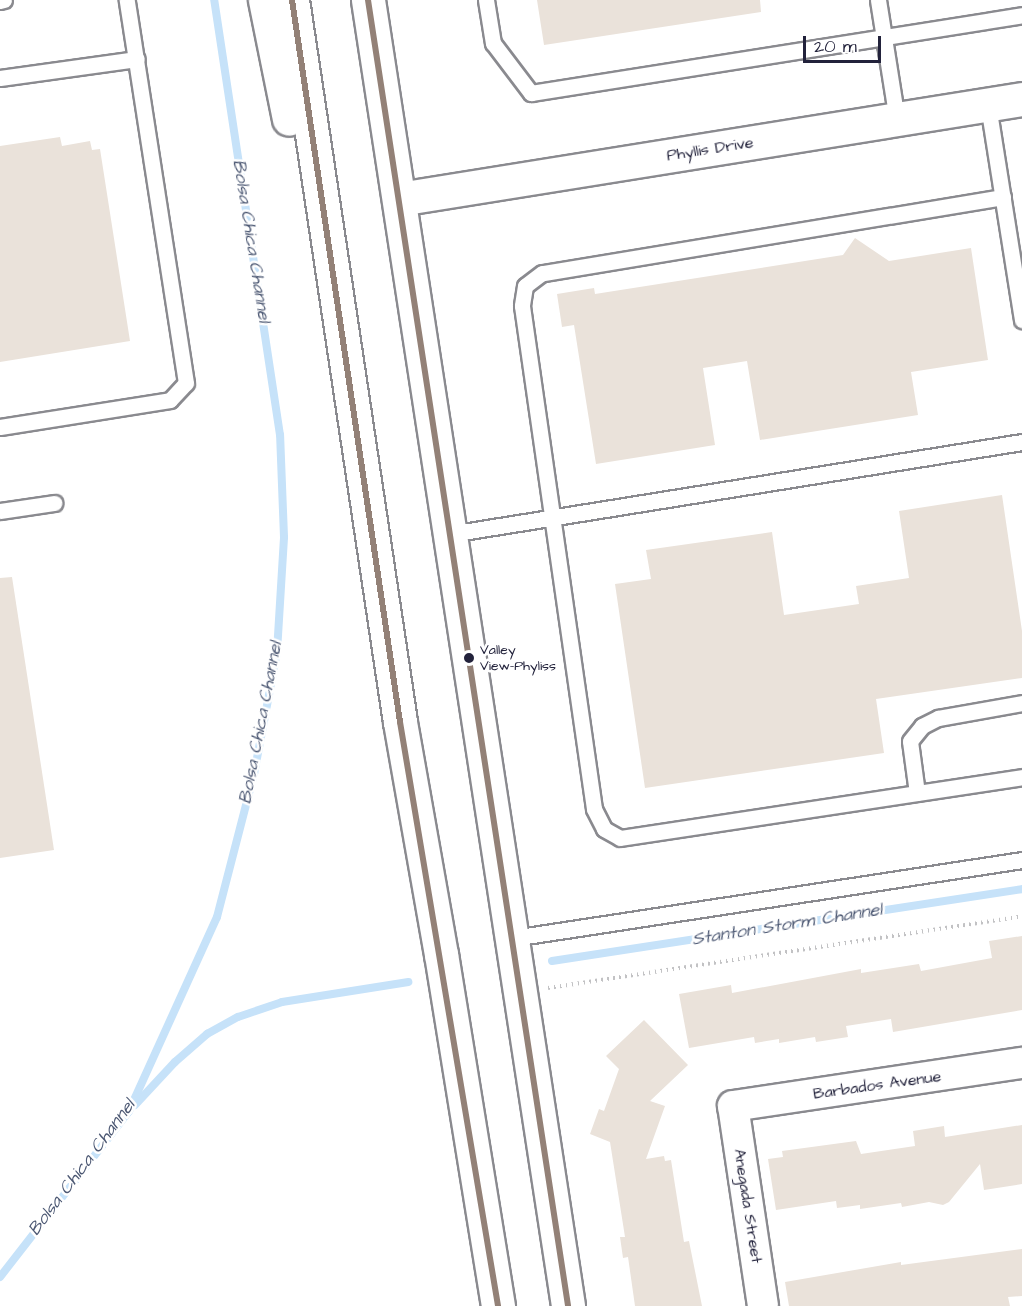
<!DOCTYPE html>
<html>
<head>
<meta charset="utf-8">
<style>
  body { margin:0 }
  #map { position:relative; width:1022px; height:1306px; overflow:hidden; background:#fff; font-family:"Architects Daughter",sans-serif }
  div>[style] { position:absolute }
  .stream>* { height:8px; margin:-4px; padding:0 4px; transform-origin:4px; border-radius:4px; background:#c6e2f9 }
  .building>* { inset:0; background:#eae2da }
  .path>* { height:4px; margin-top:-2px; transform-origin:0; background:repeating-linear-gradient(90deg,#c2c2c4 0 1.5px,transparent 0 6px) }
  .roads { filter:drop-shadow(2px 0 #8a8a8f) drop-shadow(-2px 0 #8a8a8f) drop-shadow(0 2px #8a8a8f) drop-shadow(0 -2px #8a8a8f) }
  .service>* { height:15px; margin:-7.5px; padding:0 7.5px; transform-origin:7.5px; border-radius:7.5px; background:#fff }
  .minor>* { height:30px; margin:-15px; padding:0 15px; transform-origin:15px; border-radius:15px; background:#fff }
  .tertiary>* { height:33px; margin:-16.5px; padding:0 16.5px; transform-origin:16.5px; border-radius:16.5px; background:#fff }
  .primary>* { height:33px; margin:-16.5px; padding:0 16.5px; transform-origin:16.5px; border-radius:16.5px; background:#fff }
  .bus-1>* { height:6px; margin:-3px; padding:0 3px; transform-origin:3px; border-radius:3px; background:#938177 }
  .dots>* { width:16px; height:16px; translate:-50% -50%; box-sizing:border-box; border:3px solid #fff; border-radius:50% }
  span { translate:-50% -50%; white-space:nowrap; text-align:center; line-height:1.15; -webkit-text-stroke:5px #fff; paint-order:stroke }
  .bus-label { font-size:14px; color:#22223b }
  .left { translate:0 -50%; text-align:left }
  .street-label { font-size:16px; color:#22223b }
  .water-label { font-size:18px; color:#4c5873; font-style:italic }
  .scale { position:absolute; left:803px; top:36px; width:78px; height:27px; box-sizing:border-box; border:3px solid #22223b; border-top:0; padding-left:8px; font-size:18px; line-height:21px; white-space:nowrap; color:#22223b; -webkit-text-stroke:4px #fff; paint-order:stroke }
</style>
</head>
<body>
<div id="map">
  <div class="stream">
    <i style="left:552px;top:961px;width:475px;rotate:-8.7deg"></i>
    <i style="left:135px;top:1105px;width:59px;rotate:-47.1deg"></i>
    <i style="left:175px;top:1062px;width:43px;rotate:-41.2deg"></i>
    <i style="left:207px;top:1034px;width:35px;rotate:-29deg"></i>
    <i style="left:238px;top:1017px;width:46px;rotate:-18.8deg"></i>
    <i style="left:282px;top:1002px;width:128px;rotate:-9deg"></i>
    <i style="left:0;top:1277px;width:210px;rotate:-52.1deg"></i>
    <i style="left:129px;top:1111px;width:213px;rotate:-65.6deg"></i>
    <i style="left:217px;top:917px;width:148px;rotate:-75.5deg"></i>
    <i style="left:254px;top:774px;width:124px;rotate:-79.3deg"></i>
    <i style="left:277px;top:652px;width:115px;rotate:-86.5deg"></i>
    <i style="left:284px;top:537px;width:102px;rotate:-92.2deg"></i>
    <i style="left:280px;top:435px;width:440px;rotate:-98.6deg"></i>
  </div>
  <div class="building">
    <i style="clip-path:polygon(537px 0,760px 0,761px 12px,544px 45px)"></i>
    <i style="clip-path:polygon(60px 137px,62px 146px,90px 141px,92px 150px,100px 149px,130px 341px,0 362px,0 146px)"></i>
    <i style="clip-path:polygon(855px 238px,889px 261px,971px 248px,988px 360px,911px 372px,918px 415px,760px 440px,747px 361px,703px 368px,715px 445px,596px 464px,574px 325px,562px 327px,557px 294px,594px 288px,595px 294px,843px 255px)"></i>
    <i style="clip-path:polygon(1002px 495px,1022px 631px,1022px 678px,876px 699px,884px 753px,645px 788px,615px 584px,651px 579px,646px 550px,772px 532px,784px 615px,859px 604px,856px 586px,909px 578px,899px 511px)"></i>
    <i style="clip-path:polygon(12px 577px,54px 850px,0 858px,0 578px)"></i>
    <i style="clip-path:polygon(1022px 936px,1022px 1010px,893px 1032px,891px 1019px,846px 1026px,848px 1037px,816px 1042px,815px 1037px,779px 1043px,779px 1039px,755px 1043px,754px 1037px,689px 1048px,679px 994px,731px 985px,732px 993px,861px 969px,861px 973px,919px 964px,921px 971px,992px 958px,989px 941px)"></i>
    <i style="clip-path:polygon(644px 1020px,688px 1065px,650px 1101px,665px 1106px,646px 1159px,664px 1156px,665px 1161px,671px 1160px,684px 1242px,689px 1241px,702px 1306px,635px 1306px,628px 1257px,623px 1258px,620px 1237px,625px 1237px,610px 1142px,590px 1134px,599px 1109px,604px 1111px,619px 1069px,606px 1056px)"></i>
    <i style="clip-path:polygon(1022px 1125px,1022px 1184px,984px 1190px,980px 1164px,949px 1202px,943px 1205px,929px 1202px,902px 1207px,901px 1203px,860px 1209px,860px 1205px,837px 1208px,836px 1201px,776px 1210px,768px 1159px,783px 1157px,782px 1151px,856px 1141px,861px 1154px,915px 1146px,913px 1131px,944px 1126px,945px 1137px)"></i>
    <i style="clip-path:polygon(1022px 1249px,1022px 1296px,1008px 1297px,1010px 1306px,789px 1306px,785px 1282px,901px 1262px,901px 1265px)"></i>
  </div>
  <div class="path">
    <i style="left:548px;top:988px;width:479px;rotate:-8.6deg"></i>
  </div>
  <div class="roads">
    <div class="service">
      <i style="left:486px;top:0;width:44px;rotate:80.8deg"></i>
      <i style="left:493px;top:43px;width:63px;rotate:52.8deg"></i>
      <i style="left:531px;top:93px;width:497px;rotate:-9deg"></i>
      <i style="left:878px;top:0;width:121px;rotate:81deg"></i>
      <i style="left:0;top:1px;width:4px;rotate:-14deg"></i>
      <i style="left:0;top:78px;width:138px;rotate:-7.9deg"></i>
      <i style="left:988px;top:105px;width:218px;rotate:81deg"></i>
      <i style="left:1003px;top:197px;width:467px;rotate:170.6deg"></i>
      <i style="left:542px;top:273px;width:21px;rotate:143deg"></i>
      <i style="left:525px;top:286px;width:20px;rotate:99deg"></i>
      <i style="left:522px;top:306px;width:508px;rotate:81.85deg"></i>
      <i style="left:594px;top:809px;width:22px;rotate:63deg"></i>
      <i style="left:604px;top:829px;width:18px;rotate:29deg"></i>
      <i style="left:620px;top:838px;width:407px;rotate:-8.6deg"></i>
      <i style="left:0;top:427px;width:172px;rotate:-9deg"></i>
      <i style="left:170px;top:400px;width:23px;rotate:-47deg"></i>
      <i style="left:186px;top:383px;width:388px;rotate:-98.8deg"></i>
      <i style="left:0;top:511px;width:55px;rotate:-8.4deg"></i>
      <i style="left:450px;top:534px;width:579px;rotate:-9.14deg"></i>
      <i style="left:917px;top:793px;width:52px;rotate:-97.7deg"></i>
      <i style="left:910px;top:741px;width:19px;rotate:-51deg"></i>
      <i style="left:922px;top:726px;width:18px;rotate:-27deg"></i>
      <i style="left:938px;top:718px;width:85px;rotate:-10.1deg"></i>
      <i style="left:513px;top:938px;width:515px;rotate:-8.71deg"></i>
    </div>
    <div class="minor">
      <i style="left:763px;top:1306px;width:202px;rotate:-98.5deg"></i>
      <i style="left:733px;top:1106px;width:292px;rotate:-8.5deg"></i>
    </div>
    <div class="tertiary">
      <i style="left:399px;top:199px;width:631px;rotate:-9.12deg"></i>
    </div>
    <div class="primary">
      <i style="left:265px;top:0;width:121px;rotate:78.6deg"></i>
      <i style="left:292px;top:0;width:730px;rotate:81.49deg"></i>
      <i style="left:400px;top:722px;width:236px;rotate:80deg"></i>
      <i style="left:441px;top:954px;width:357px;rotate:80.8deg"></i>
      <i style="left:368px;top:0;width:1321px;rotate:81.29deg"></i>
    </div>
  </div>
  <div class="bus-1">
    <i style="left:292px;top:0;width:730px;rotate:81.49deg"></i>
    <i style="left:400px;top:722px;width:592px;rotate:80.47deg"></i>
    <i style="left:368px;top:0;width:1321px;rotate:81.29deg"></i>
  </div>
  <div class="dots">
    <i style="left:469px;top:658px;background:#22223b"></i>
  </div>
  <div class="bus-label">
    <span class="left" style="left:480px;top:658px">Valley<br>View-Phyliss</span>
  </div>
  <div class="street-label">
    <span style="left:710px;top:149px;rotate:-9deg">Phyllis Drive</span>
    <span style="left:877px;top:1085px;rotate:-8deg">Barbados Avenue</span>
    <span style="left:748px;top:1206px;rotate:81deg">Anegada Street</span>
  </div>
  <div class="water-label">
    <span style="left:251px;top:241px;rotate:81deg">Bolsa Chica Channel</span>
    <span style="left:261px;top:723px;rotate:-79deg">Bolsa Chica Channel</span>
    <span style="left:787px;top:925px;rotate:-9deg">Stanton Storm Channel</span>
    <span style="left:82px;top:1168px;rotate:-53deg">Bolsa Chica Channel</span>
  </div>
  <div class="scale">20 m</div>
</div>
</body>
</html>
